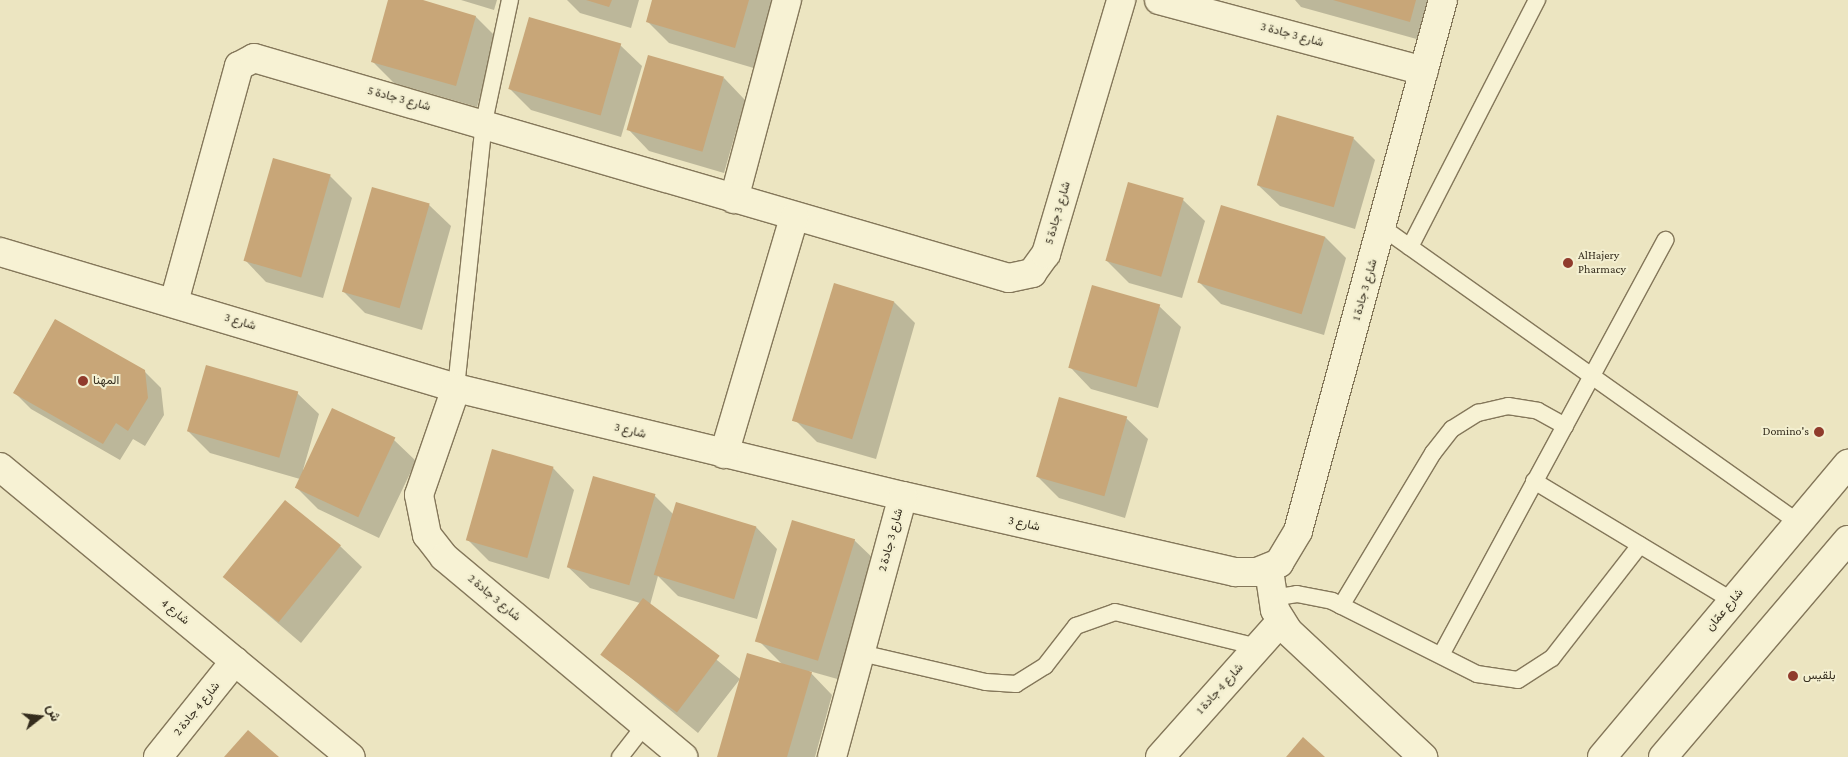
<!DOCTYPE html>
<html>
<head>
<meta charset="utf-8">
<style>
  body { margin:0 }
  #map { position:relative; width:1848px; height:757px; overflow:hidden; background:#ece5c1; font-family:"Crimson Pro",Vazirmatn,serif }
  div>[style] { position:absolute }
  .shadow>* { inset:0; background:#0003 }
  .building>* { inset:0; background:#c8a678; transform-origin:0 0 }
  .roads { filter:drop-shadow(1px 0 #84775a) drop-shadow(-1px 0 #84775a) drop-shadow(0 1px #84775a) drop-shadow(0 -1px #84775a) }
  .lane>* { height:16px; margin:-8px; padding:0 8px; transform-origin:8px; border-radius:8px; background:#f7f2d4 }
  .street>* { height:28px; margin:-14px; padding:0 14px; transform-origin:14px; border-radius:14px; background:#f7f2d4 }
  .secondary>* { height:28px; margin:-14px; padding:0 14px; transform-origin:14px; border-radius:14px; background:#f7f2d4 }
  .dots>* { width:14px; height:14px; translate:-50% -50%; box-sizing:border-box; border:2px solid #f3efd0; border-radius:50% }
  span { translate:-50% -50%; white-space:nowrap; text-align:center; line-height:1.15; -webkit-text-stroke:4px #f3efd0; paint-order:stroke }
  .street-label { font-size:12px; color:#342c1d }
  .poi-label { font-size:12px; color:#342c1d }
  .left { translate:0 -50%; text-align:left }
  .right { translate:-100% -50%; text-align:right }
  .north { position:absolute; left:15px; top:692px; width:50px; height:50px; -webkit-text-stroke:4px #f3efd0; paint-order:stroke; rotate:74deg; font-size:14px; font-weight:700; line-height:20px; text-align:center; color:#342c1d }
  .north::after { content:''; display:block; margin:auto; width:18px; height:22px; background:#342c1d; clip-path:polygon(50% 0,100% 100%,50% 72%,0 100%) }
</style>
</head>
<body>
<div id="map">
  <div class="shadow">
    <i style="clip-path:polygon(390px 0,418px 0,476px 17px,497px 38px,477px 107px,394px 83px,372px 61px)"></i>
    <i style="clip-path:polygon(461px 0,497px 0,494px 10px)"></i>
    <i style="clip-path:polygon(567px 0,639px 0,631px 28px,580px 13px)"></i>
    <i style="clip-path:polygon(653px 0,776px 0,757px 69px,669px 43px,647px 21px)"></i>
    <i style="clip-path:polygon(1295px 0,1443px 0,1431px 43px,1301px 7px)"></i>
    <i style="clip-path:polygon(620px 45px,642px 66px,621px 137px,531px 110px,510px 89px)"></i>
    <i style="clip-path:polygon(724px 78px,745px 100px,724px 173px,649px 151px,628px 129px)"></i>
    <i style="clip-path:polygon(1353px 138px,1375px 160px,1355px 229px,1280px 206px,1258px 185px)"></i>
    <i style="clip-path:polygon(330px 176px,352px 198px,323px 298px,266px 282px,245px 260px)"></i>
    <i style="clip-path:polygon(1183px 200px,1205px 221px,1182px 298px,1129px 283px,1107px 261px)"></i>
    <i style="clip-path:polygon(429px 205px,451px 226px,422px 330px,365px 313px,343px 291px)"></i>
    <i style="clip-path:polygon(1325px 237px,1346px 258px,1324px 335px,1221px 304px,1200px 283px)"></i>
    <i style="clip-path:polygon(894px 302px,915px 323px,876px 459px,817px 442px,795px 420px)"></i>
    <i style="clip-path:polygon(1159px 306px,1181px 327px,1158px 408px,1091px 389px,1070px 367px)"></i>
    <i style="clip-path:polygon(144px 371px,161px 388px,164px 415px,145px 446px,133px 439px,120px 460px,31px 409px,15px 393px)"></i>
    <i style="clip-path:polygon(297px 393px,319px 414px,303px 470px,394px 440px,416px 461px,379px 538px,318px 509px,296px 487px,300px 479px,210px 453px,188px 431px)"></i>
    <i style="clip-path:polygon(1126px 418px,1148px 439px,1125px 518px,1059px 498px,1038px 477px)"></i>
    <i style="clip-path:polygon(493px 451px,553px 468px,574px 490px,549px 579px,489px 561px,467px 539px)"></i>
    <i style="clip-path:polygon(654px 495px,674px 515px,756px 527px,777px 549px,757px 619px,678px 596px,658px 576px,650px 605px,740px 679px,698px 733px,602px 654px,640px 603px,590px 588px,568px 567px)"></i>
    <i style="clip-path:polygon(854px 540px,876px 561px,841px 680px,809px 671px,832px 695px,815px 757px,718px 757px,783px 665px,759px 641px)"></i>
    <i style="clip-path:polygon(340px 546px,362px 567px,301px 643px,225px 578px)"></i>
  </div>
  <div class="building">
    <i style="clip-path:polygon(388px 0,423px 0,476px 16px,456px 86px,371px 62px)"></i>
    <i style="clip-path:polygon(586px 0,612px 0,609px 7px)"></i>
    <i style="clip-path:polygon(652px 0,749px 0,735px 48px,646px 22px)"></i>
    <i style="clip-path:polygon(1333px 0,1416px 0,1410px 22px)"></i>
    <i style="left:529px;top:17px;width:96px;height:75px;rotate:16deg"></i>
    <i style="left:648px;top:55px;width:79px;height:78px;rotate:16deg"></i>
    <i style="left:1277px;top:115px;width:80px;height:73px;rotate:16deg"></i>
    <i style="left:273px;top:158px;width:60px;height:107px;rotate:16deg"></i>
    <i style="left:1128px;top:182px;width:58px;height:82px;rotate:16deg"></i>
    <i style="left:372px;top:187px;width:60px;height:109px;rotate:16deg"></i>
    <i style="left:1221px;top:205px;width:109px;height:81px;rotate:17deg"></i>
    <i style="left:834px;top:283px;width:63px;height:144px;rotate:17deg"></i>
    <i style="left:1092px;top:285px;width:71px;height:86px;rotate:16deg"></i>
    <i style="clip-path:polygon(55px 319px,145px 370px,148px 398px,128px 431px,116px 423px,103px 444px,13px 393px)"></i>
    <i style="left:206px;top:365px;width:96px;height:69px;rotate:16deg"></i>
    <i style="left:1059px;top:397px;width:71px;height:83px;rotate:16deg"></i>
    <i style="left:332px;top:408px;width:70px;height:88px;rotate:25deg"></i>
    <i style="left:492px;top:449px;width:64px;height:95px;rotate:16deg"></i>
    <i style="left:593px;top:476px;width:65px;height:95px;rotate:16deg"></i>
    <i style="left:285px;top:500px;width:72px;height:99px;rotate:39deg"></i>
    <i style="left:676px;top:502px;width:84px;height:76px;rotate:17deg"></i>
    <i style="left:792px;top:520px;width:66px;height:127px;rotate:17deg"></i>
    <i style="left:643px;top:598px;width:96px;height:71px;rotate:37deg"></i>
    <i style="clip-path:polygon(747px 653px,812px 672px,787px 757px,717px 757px)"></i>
    <i style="clip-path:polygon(248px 730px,279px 757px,224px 757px)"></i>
    <i style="clip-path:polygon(1303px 737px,1325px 757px,1286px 757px)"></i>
  </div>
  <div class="roads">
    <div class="lane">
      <i style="left:1383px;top:228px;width:510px;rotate:35.34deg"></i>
      <i style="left:1410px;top:247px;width:278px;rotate:-62.8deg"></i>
      <i style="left:456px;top:388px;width:267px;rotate:-84deg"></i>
      <i style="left:484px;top:122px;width:125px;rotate:-78deg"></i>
      <i style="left:1534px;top:481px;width:232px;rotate:31.1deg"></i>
      <i style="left:1272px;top:598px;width:25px;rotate:-9deg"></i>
      <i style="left:1297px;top:594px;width:36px;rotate:11deg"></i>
      <i style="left:1332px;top:601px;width:162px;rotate:26.7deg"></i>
      <i style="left:1477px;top:674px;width:41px;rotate:8.3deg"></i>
      <i style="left:1518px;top:680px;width:40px;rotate:-32.9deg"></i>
      <i style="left:1552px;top:658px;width:143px;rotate:-52.1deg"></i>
      <i style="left:1341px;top:606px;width:179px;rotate:-59deg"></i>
      <i style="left:1433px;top:453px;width:31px;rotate:-52deg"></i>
      <i style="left:1452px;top:429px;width:31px;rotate:-32deg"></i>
      <i style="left:1478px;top:413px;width:31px;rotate:-13deg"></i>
      <i style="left:1508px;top:406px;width:30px;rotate:9deg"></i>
      <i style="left:1538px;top:411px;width:31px;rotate:29deg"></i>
      <i style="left:861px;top:653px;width:128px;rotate:13.1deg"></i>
      <i style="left:986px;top:682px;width:30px;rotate:4deg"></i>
      <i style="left:1016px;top:684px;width:34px;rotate:-32deg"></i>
      <i style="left:1045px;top:666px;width:51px;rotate:-52.2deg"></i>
      <i style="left:1076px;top:626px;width:41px;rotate:-19.7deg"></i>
      <i style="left:1115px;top:612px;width:147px;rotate:13.8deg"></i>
      <i style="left:1441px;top:655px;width:472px;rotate:-61.6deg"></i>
      <i style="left:620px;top:757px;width:41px;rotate:-52deg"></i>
    </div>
    <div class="street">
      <i style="left:1159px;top:0;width:274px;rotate:15deg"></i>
      <i style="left:734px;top:199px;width:206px;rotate:-75.1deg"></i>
      <i style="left:0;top:252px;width:476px;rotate:16.6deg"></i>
      <i style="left:456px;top:388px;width:460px;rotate:13.6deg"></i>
      <i style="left:903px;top:496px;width:341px;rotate:12.9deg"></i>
      <i style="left:1235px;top:572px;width:22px"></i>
      <i style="left:1257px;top:572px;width:24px;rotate:-22deg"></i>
      <i style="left:1279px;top:563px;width:37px;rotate:-59deg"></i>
      <i style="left:1298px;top:531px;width:550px;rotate:-74.73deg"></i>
      <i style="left:174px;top:302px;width:245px;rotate:-74.6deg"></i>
      <i style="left:239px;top:66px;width:17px;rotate:-28deg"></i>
      <i style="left:254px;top:58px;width:786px;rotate:16.25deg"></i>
      <i style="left:1009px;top:278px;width:24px;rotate:-12deg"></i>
      <i style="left:1032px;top:273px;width:24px;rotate:-54deg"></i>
      <i style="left:1046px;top:254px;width:265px;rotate:-73.5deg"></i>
      <i style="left:456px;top:388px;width:113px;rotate:109.1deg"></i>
      <i style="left:419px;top:495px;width:41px;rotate:78.7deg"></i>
      <i style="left:427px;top:535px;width:28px;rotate:52deg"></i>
      <i style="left:444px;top:557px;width:312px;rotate:39.9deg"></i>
      <i style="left:724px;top:454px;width:247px;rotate:-73.5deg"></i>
      <i style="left:0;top:467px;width:455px;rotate:39.6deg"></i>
      <i style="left:1269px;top:570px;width:40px;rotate:81.5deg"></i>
      <i style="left:1275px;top:610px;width:25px;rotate:58deg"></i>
      <i style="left:1288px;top:631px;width:185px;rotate:43deg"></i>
      <i style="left:158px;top:757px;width:123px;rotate:-51.3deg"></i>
      <i style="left:832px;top:757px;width:270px;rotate:-74.8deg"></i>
      <i style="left:1160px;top:757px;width:182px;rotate:-48.3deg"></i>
    </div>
    <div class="secondary">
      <i style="left:1602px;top:757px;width:383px;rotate:-50deg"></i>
      <i style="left:1663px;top:757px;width:285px;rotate:-49.6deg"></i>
    </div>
  </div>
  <div class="dots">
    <i style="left:1568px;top:263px;background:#903b2c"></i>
    <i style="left:83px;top:381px;background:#903b2c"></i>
    <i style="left:1819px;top:432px;background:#903b2c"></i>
    <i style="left:1793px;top:676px;background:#903b2c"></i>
  </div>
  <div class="street-label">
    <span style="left:1292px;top:35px;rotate:15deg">شارع 3 جادة 3</span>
    <span style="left:399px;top:99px;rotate:15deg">شارع 3 جادة 5</span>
    <span style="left:1058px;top:213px;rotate:-74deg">شارع 3 جادة 5</span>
    <span style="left:1365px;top:290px;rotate:-74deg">شارع 3 جادة 1</span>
    <span style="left:240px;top:322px;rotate:17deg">شارع 3</span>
    <span style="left:630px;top:431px;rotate:14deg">شارع 3</span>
    <span style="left:1024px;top:524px;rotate:13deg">شارع 3</span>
    <span style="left:891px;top:540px;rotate:-75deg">شارع 3 جادة 2</span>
    <span style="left:494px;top:598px;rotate:40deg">شارع 3 جادة 2</span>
    <span style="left:1725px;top:610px;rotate:-50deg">شارع عمّان</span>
    <span style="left:175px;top:612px;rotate:40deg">شارع 4</span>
    <span style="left:1220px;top:689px;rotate:-48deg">شارع 4 جادة 1</span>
    <span style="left:197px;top:709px;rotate:-51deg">شارع 4 جادة 2</span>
  </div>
  <div class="poi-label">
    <span class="left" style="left:1578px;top:263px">AlHajery<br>Pharmacy</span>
    <span class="left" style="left:93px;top:381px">المهنا</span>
    <span class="right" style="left:1809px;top:432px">Domino's</span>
    <span class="left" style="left:1803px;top:676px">بلقيس</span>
  </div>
  <div class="north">ش</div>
</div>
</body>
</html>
